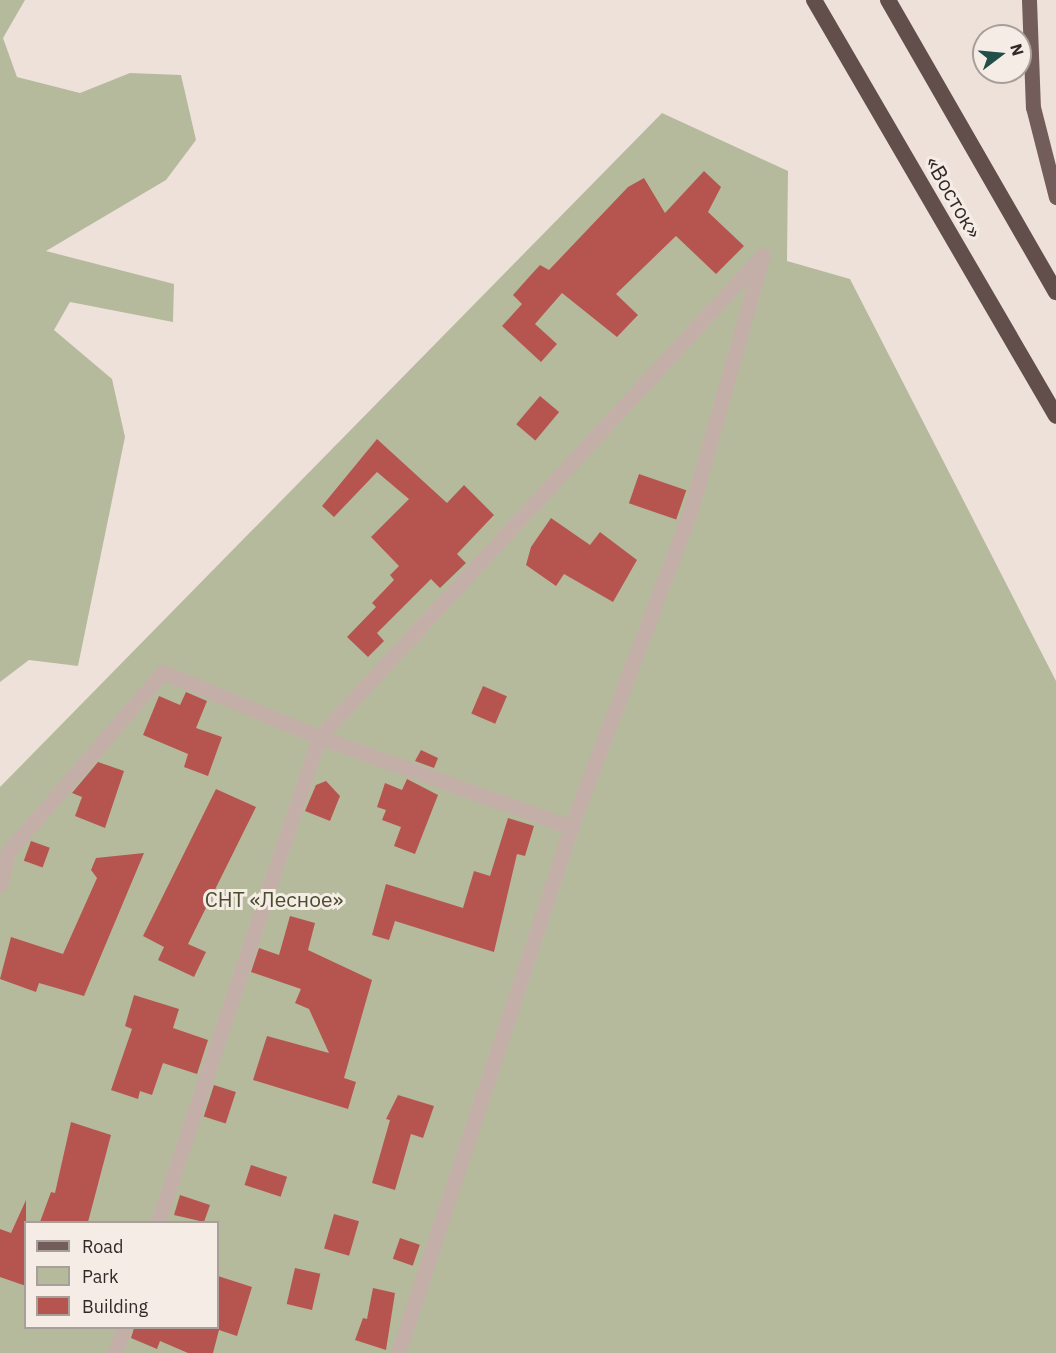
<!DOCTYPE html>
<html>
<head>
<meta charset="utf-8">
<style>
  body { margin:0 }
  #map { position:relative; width:1056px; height:1353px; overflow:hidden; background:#eee1da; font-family:"IBM Plex Sans",sans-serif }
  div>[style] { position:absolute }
  .green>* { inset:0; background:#b6ba9d }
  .building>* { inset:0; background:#b65550; transform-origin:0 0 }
  .minor>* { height:15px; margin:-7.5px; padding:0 7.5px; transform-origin:7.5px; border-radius:7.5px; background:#c4afa8 }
  .primary>* { height:15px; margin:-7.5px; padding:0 7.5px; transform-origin:7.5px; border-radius:7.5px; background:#725d5a }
  .trunk>* { height:16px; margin:-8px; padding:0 8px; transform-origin:8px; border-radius:8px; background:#624f4c }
  span { translate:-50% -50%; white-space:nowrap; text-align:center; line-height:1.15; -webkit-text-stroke:6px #f6ece6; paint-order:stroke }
  .street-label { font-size:21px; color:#322827 }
  .park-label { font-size:21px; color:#484d2e }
  .legend { position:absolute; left:24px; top:1221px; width:195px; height:108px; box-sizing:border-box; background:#f6ece6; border:2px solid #a89e9a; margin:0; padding:8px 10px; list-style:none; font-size:18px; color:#322827 }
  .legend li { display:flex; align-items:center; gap:12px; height:30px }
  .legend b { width:30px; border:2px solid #a89e9a }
  .north { position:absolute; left:972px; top:24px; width:60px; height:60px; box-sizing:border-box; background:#f6ece6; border:2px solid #a89e9a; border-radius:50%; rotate:74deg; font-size:16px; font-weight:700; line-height:24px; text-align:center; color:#322827 }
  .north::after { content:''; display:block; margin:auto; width:21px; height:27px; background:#224e48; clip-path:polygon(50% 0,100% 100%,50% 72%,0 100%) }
</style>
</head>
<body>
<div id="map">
  <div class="green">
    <i style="clip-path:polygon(0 0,25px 0,3px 38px,17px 77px,80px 93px,130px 73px,181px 75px,196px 140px,166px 180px,46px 251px,174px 284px,173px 322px,70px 302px,54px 330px,112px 379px,125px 437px,78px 666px,29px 660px,0 682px)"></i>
    <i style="clip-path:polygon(evenodd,662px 113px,788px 171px,787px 261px,850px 279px,1056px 681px,1056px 1353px,0 1353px,0 787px,662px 113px,26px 1222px,218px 1222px,218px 1328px,26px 1328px,26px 1222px)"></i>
  </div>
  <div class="building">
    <i style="clip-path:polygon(704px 171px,721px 187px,708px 212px,744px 246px,716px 274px,676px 236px,616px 294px,638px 315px,617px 337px,562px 293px,535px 324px,557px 344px,541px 362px,502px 326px,522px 304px,513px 295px,529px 277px,540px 265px,549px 270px,628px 187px,644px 178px,665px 213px)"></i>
    <i style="left:540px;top:396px;width:25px;height:37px;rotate:40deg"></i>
    <i style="clip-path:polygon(377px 439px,447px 503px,464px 485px,494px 515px,457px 554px,466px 563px,440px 588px,431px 579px,377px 633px,384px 641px,368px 657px,347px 637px,376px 607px,372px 603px,394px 580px,390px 575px,399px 566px,371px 537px,409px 499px,377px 472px,334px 517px,322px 506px)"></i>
    <i style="left:639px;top:474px;width:50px;height:31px;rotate:19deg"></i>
    <i style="clip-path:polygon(551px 518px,590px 545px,600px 532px,637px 560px,613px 602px,564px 574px,556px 586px,526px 565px,531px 547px)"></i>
    <i style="left:483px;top:686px;width:26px;height:30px;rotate:23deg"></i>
    <i style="clip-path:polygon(186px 692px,207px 701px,196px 728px,222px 737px,208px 776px,184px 767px,188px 754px,143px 735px,159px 696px,180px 705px)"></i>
    <i style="clip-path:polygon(421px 750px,438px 758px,434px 768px,415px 761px)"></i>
    <i style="clip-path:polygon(98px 762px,124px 771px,105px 828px,75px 816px,82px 797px,72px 793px)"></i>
    <i style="clip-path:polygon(407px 779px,438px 795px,415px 854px,394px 846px,401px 827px,382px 820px,386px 810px,377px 807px,385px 783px,402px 790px)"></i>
    <i style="clip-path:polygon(326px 781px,340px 796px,330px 821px,305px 811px,316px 785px)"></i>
    <i style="clip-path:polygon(216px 789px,256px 807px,188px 944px,206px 952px,194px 977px,158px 960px,164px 947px,143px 936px)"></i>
    <i style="clip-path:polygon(508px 818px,534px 826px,525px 856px,517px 854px,494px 952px,395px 921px,389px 940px,372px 935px,386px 884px,463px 908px,474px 871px,490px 876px)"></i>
    <i style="left:31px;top:841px;width:20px;height:21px;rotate:20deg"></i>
    <i style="clip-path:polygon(144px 853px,84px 996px,39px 983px,36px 992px,0 979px,11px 937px,63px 954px,97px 878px,91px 870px,96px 858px)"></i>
    <i style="clip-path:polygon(290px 916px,315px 923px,308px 950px,372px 980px,344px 1078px,356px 1082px,348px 1109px,253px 1080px,267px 1036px,329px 1053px,309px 1009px,295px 1003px,301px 989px,251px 972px,259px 948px,279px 955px)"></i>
    <i style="clip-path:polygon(134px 995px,179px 1009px,173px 1028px,208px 1040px,197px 1074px,163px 1063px,152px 1095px,140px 1091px,138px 1099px,111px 1090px,132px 1029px,125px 1026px)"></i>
    <i style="left:214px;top:1085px;width:23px;height:33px;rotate:18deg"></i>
    <i style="clip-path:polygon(398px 1095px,434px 1106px,423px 1138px,411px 1134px,395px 1190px,372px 1183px,390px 1120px,386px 1119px)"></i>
    <i style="clip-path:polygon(71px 1122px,111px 1135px,88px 1222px,40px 1222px,51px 1192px,55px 1193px)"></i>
    <i style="left:251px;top:1165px;width:38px;height:21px;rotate:18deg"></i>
    <i style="clip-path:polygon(180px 1195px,210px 1205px,204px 1222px,174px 1215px)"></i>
    <i style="clip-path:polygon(26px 1200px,26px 1286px,0 1277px,0 1229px,11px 1233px)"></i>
    <i style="left:334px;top:1214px;width:26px;height:36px;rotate:16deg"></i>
    <i style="left:400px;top:1238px;width:21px;height:22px;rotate:19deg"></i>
    <i style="left:295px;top:1268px;width:26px;height:37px;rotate:13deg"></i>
    <i style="clip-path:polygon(218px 1276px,252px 1287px,237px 1336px,219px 1330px,213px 1353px,188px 1353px,160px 1341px,157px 1349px,131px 1338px,134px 1328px,218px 1328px)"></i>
    <i style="clip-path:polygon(373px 1288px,395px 1293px,386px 1350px,355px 1340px,363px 1318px,367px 1319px)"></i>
  </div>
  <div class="minor">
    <i style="left:0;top:885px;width:34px;rotate:-76deg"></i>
    <i style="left:8px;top:852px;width:238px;rotate:-49.3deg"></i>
    <i style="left:163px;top:672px;width:169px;rotate:22.6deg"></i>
    <i style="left:319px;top:737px;width:268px;rotate:19.7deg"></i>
    <i style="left:158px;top:1222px;width:511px;rotate:-71.64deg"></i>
    <i style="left:319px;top:737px;width:655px;rotate:-47.35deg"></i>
    <i style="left:115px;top:1353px;width:27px;rotate:-70deg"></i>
    <i style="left:398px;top:1353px;width:554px;rotate:-71.79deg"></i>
    <i style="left:571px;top:827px;width:340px;rotate:-69.3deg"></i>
    <i style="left:691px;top:509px;width:261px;rotate:-74.2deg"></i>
  </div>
  <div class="primary">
    <i style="left:1029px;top:0;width:107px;rotate:87.9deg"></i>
    <i style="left:1033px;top:107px;width:93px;rotate:75.7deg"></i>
  </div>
  <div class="trunk">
    <i style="left:814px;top:0;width:481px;rotate:59.8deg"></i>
    <i style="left:888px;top:0;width:337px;rotate:60.1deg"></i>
  </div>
  <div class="street-label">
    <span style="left:954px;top:197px;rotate:60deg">«Восток»</span>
  </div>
  <div class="park-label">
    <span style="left:274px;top:899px">СНТ «Лесное»</span>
  </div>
  <ul class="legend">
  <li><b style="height:8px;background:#725d5a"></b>Road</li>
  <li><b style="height:16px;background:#b6ba9d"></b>Park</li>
  <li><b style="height:16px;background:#b65550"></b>Building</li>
  </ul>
  <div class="north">N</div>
</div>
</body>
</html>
